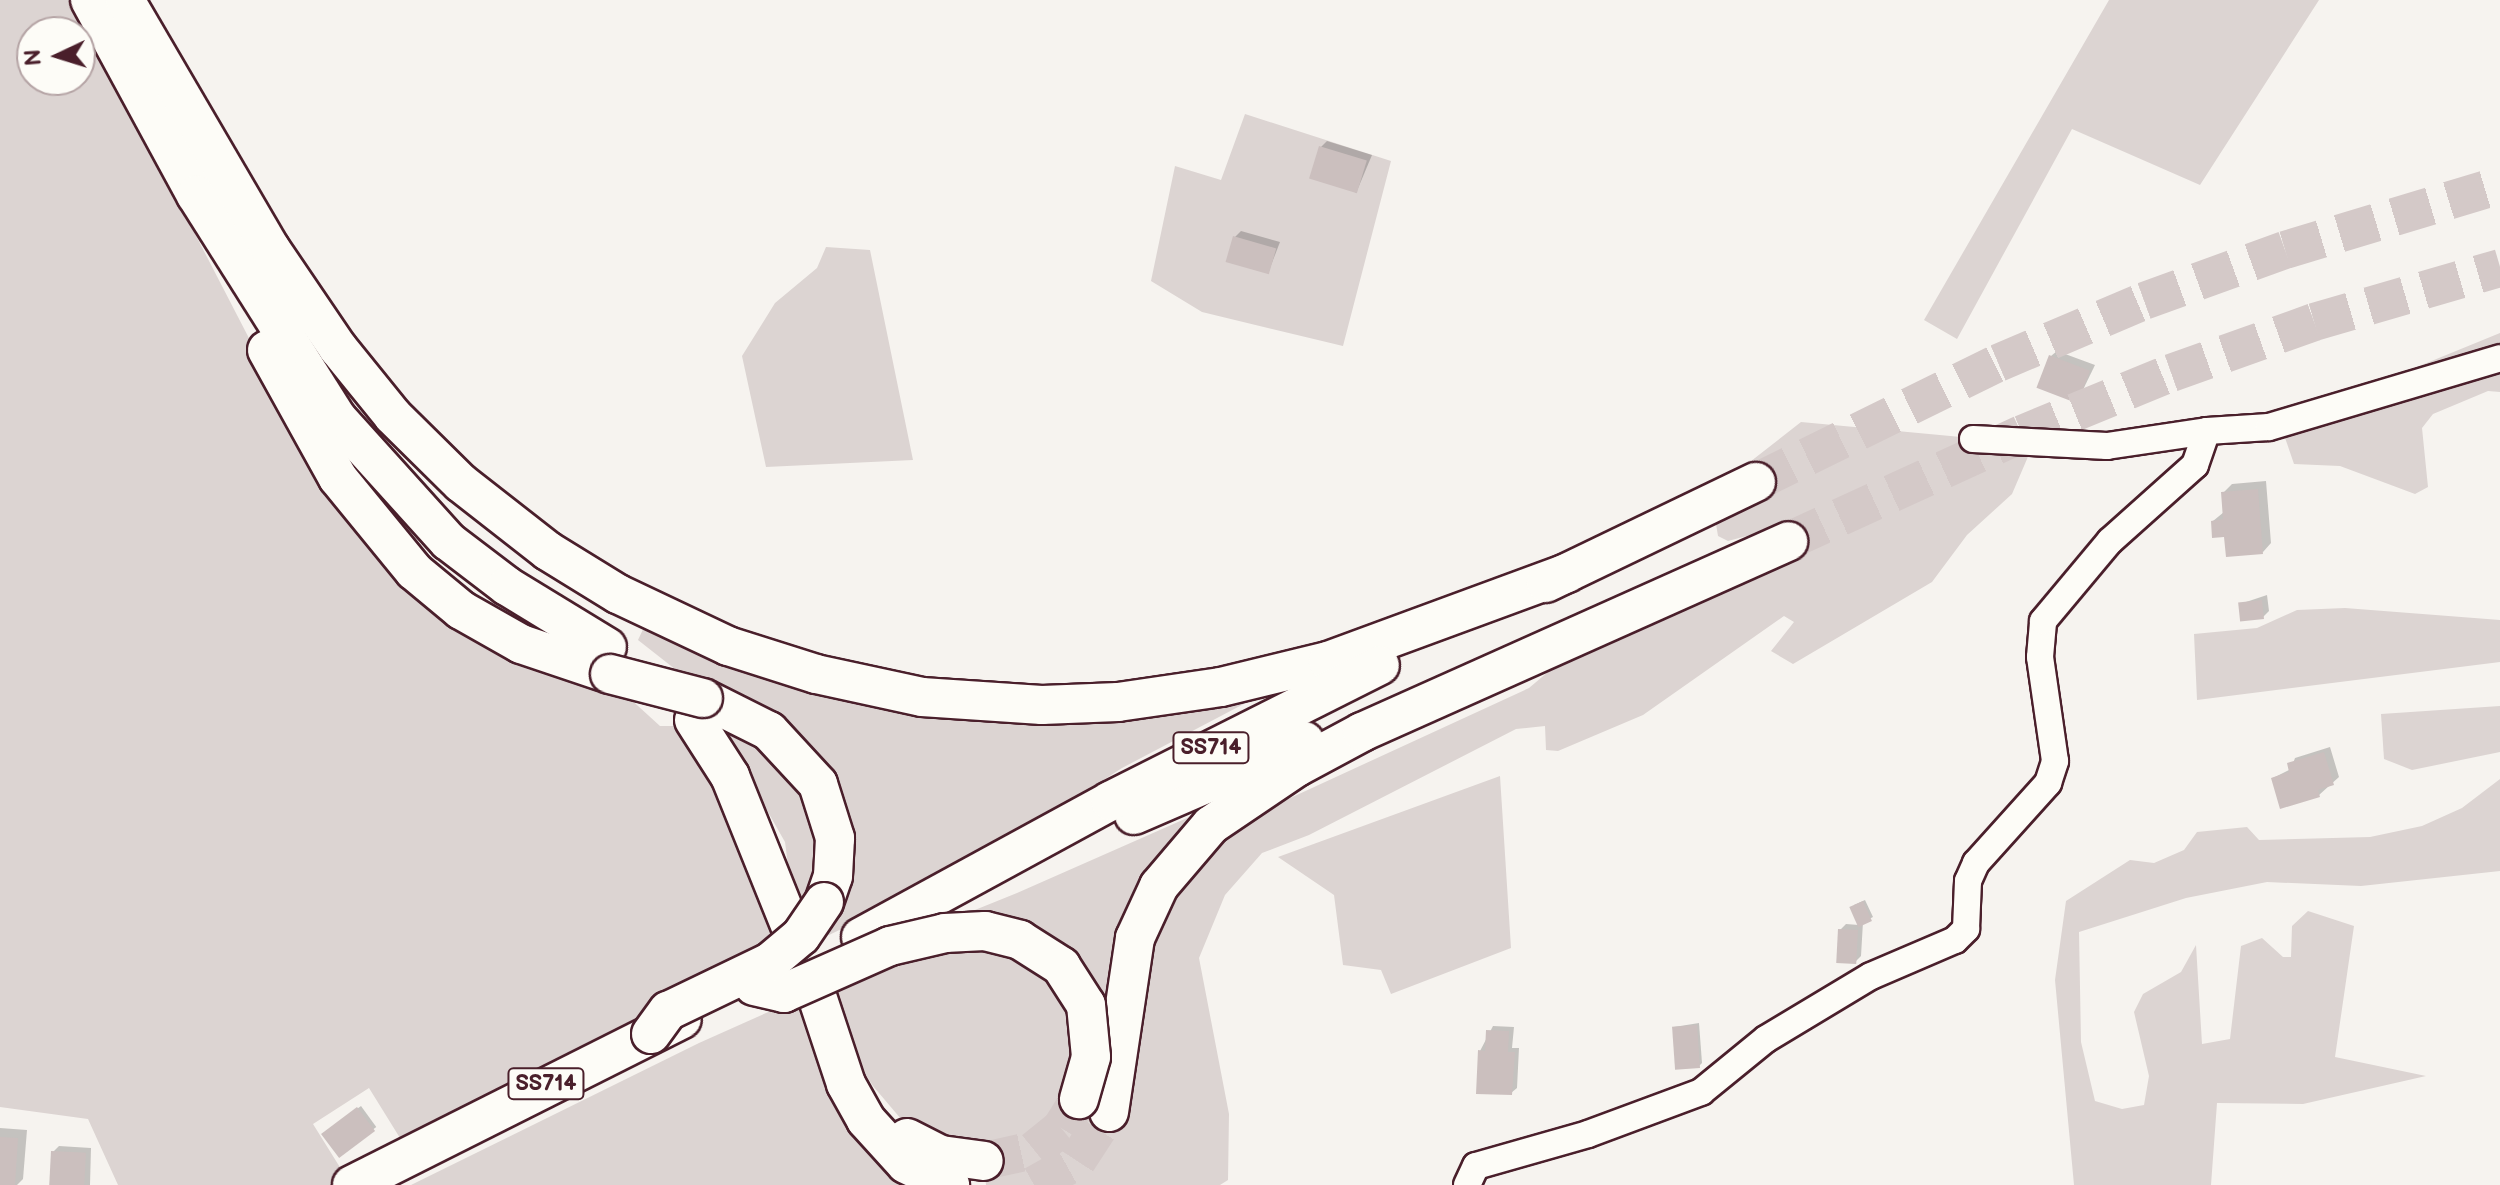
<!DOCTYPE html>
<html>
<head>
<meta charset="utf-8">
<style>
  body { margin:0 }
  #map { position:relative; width:2500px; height:1185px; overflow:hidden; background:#f6f3ef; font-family:"Balsamiq Sans",sans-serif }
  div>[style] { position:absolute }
  .green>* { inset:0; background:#dcd4d2 }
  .shadow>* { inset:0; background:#0003; transform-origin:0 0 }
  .building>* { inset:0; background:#cbbfbe; transform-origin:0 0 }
  .highway-tunnel>* { height:38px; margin-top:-19px; transform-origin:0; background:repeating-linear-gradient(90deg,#d4c9c8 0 38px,transparent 0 57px) }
  .roads { filter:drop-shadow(2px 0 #4a1f2b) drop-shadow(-2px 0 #4a1f2b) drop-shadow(0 2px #4a1f2b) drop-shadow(0 -2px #4a1f2b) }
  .minor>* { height:26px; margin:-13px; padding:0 13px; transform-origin:13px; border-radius:13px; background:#fdfcf7 }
  .highway>* { height:38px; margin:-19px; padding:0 19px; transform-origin:19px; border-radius:19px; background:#fdfcf7 }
  .bridges { filter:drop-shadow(2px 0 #4a1f2b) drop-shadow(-2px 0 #4a1f2b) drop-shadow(0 2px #4a1f2b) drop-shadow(0 -2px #4a1f2b) }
  .highway-bridge>* { height:38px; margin:-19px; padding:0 19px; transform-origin:19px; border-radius:19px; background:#fdfcf7 }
  span { translate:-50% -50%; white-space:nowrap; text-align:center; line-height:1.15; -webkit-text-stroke:6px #fdfcf7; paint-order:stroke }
  .shield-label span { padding:2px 6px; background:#fdfcf7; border:2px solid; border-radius:6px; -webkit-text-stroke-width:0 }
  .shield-label { font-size:22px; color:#4a1f2b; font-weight:700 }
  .north { position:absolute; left:16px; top:16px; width:80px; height:80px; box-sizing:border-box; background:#fdfcf7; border:2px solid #b5a4a5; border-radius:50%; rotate:266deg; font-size:22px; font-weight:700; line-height:32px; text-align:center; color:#4a1f2b }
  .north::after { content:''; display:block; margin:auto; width:28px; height:36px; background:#4a1f2b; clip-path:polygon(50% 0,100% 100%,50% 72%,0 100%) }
</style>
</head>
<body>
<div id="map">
  <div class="green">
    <i style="clip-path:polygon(evenodd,0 0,74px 0,252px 344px,386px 558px,615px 685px,660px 726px,680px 726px,699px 753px,781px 941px,753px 962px,400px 1138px,369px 1088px,313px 1124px,351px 1185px,118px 1185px,88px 1119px,0 1107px,0 0,32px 32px,80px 32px,80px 80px,32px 80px,32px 32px)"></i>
    <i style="clip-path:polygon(2109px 0,2319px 0,2200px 185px,2072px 129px,1957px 339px,1924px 320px)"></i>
    <i style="clip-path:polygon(1245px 114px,1391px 161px,1343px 346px,1202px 312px,1151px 281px,1175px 166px,1221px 180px)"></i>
    <i style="clip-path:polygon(826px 247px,870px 250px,913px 460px,766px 467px,742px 356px,775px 303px,817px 268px)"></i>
    <i style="clip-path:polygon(2500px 333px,2500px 392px,2488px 391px,2433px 414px,2422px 428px,2428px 487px,2415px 494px,2340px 466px,2294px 464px,2280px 423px)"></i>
    <i style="clip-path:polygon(1801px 422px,2025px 443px,2030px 452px,2012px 494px,1967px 535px,1932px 582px,1793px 664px,1771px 651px,1794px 622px,1784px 616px,1643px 715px,1558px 751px,1546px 750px,1545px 726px,1516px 729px,1309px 835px,1262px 853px,1225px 895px,1199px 958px,1229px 1114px,1228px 1180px,1220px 1185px,986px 1185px,983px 1152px,907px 1126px,873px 1086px,856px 1059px,828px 980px,875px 958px,994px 945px,1060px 982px,1115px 1115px,1128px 1118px,1150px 949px,1182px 886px,1228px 837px,1286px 800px,1529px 688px,1574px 650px,1780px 527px,1728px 541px,1718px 536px,1716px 524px,1756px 482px,1746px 465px)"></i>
    <i style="clip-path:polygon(2345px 608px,2500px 620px,2500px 662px,2197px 700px,2194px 634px,2257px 628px,2297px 610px)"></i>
    <i style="clip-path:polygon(647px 621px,808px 683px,1257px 697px,1122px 768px,964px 870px,829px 935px,825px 932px,845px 828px,694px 684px,638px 640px)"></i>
    <i style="clip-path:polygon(2500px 706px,2500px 752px,2412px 770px,2384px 759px,2381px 714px)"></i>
    <i style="clip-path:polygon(715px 719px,794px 769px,823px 842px,805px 911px,788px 865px,785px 842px)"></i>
    <i style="clip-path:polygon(1500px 776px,1511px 948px,1391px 994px,1381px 970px,1343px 965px,1334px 895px,1278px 857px)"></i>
    <i style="clip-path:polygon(2500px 779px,2500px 871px,2361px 886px,2267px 882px,2186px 898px,2079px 932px,2081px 1042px,2095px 1101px,2122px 1109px,2144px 1105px,2149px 1076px,2134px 1012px,2143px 994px,2181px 972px,2196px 945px,2202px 1044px,2230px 1039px,2241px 946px,2262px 938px,2283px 957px,2291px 957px,2292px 926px,2308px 911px,2354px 926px,2335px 1057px,2426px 1076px,2303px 1104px,2217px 1103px,2211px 1185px,2074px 1185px,2055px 980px,2066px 901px,2130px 860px,2154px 863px,2184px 850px,2197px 832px,2247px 827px,2259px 840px,2370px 837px,2422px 826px,2462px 808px)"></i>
    <i style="clip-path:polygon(1203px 811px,1101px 1022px,965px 914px,1017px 893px)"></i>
    <i style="clip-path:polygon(802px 997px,917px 1185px,411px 1185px,699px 1043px)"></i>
  </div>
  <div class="shadow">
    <i style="clip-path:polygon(1327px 141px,1372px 155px,1356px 193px,1321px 147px)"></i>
    <i style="clip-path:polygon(1241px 231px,1280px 242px,1268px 273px,1235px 237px)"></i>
    <i style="clip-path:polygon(2057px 351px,2095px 365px,2077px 402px,2051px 356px)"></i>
    <i style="clip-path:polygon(2266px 481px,2271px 543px,2263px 552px,2226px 535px,2213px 521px,2224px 512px,2223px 493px,2232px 484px)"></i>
    <i style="clip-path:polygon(2267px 595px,2269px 611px,2263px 617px,2240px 604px)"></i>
    <i style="clip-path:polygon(2330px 747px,2339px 777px,2319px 795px,2273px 778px,2291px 769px,2295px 758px)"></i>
    <i style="clip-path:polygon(1865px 900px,1873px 917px,1863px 922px,1861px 956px,1855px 962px,1840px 930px,1846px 924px,1859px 925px,1854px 905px)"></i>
    <i style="clip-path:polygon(1699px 1023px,1702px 1063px,1699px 1066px,1674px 1027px)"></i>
    <i style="clip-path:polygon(1493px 1026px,1514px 1027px,1512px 1048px,1519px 1048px,1517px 1088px,1511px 1093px,1480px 1051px)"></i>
    <i style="left:361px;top:1106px;width:26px;height:44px;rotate:54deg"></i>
    <i style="clip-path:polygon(0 1128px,27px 1130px,23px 1179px,17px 1185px,0 1185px)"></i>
    <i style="clip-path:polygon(59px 1146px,91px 1148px,90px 1185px,52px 1185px,53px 1152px)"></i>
  </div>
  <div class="building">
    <i style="left:1319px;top:146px;width:50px;height:34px;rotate:17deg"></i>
    <i style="left:1233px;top:236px;width:45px;height:27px;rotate:16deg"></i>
    <i style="left:2049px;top:355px;width:44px;height:35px;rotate:21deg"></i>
    <i style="clip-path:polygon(2258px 489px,2263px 554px,2226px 557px,2224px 537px,2212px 538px,2211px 521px,2223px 519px,2221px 492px)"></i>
    <i style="left:2262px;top:600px;width:19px;height:24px;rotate:84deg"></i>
    <i style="clip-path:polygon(2324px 752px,2334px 785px,2318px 790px,2320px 797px,2280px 809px,2271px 778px,2289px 772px,2287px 763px)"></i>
    <i style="left:1863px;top:901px;width:22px;height:15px;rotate:66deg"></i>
    <i style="left:1838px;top:929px;width:20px;height:34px;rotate:3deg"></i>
    <i style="left:1697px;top:1025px;width:43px;height:25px;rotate:86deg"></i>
    <i style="clip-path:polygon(1486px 1030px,1509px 1031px,1508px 1052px,1515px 1052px,1512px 1095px,1476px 1094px,1478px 1050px,1485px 1051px)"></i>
    <i style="left:357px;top:1107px;width:30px;height:45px;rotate:53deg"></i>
    <i style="clip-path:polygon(0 1137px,18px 1138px,15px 1185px,0 1185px)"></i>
    <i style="left:51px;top:1151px;width:35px;height:34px;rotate:3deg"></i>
  </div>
  <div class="highway-tunnel">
    <i style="left:1756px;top:482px;width:270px;rotate:-26.2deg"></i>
    <i style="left:1998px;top:363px;width:159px;rotate:-23deg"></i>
    <i style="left:2144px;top:301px;width:150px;rotate:-19.9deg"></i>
    <i style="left:2285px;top:250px;width:225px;rotate:-16.8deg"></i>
    <i style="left:1788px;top:541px;width:257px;rotate:-24.6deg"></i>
    <i style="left:2022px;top:434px;width:161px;rotate:-22.3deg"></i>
    <i style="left:2171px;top:373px;width:152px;rotate:-19.6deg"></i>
    <i style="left:2314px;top:322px;width:194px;rotate:-16.2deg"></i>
    <i style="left:984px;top:1161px;width:51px;rotate:-12.4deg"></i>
    <i style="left:1034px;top:1150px;width:35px;rotate:-39deg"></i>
    <i style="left:1061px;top:1128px;width:34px;rotate:-58deg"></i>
    <i style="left:1034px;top:1185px;width:49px;rotate:-29.2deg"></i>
    <i style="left:1077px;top:1161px;width:59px;rotate:-56.9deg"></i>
  </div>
  <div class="roads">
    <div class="minor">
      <i style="left:1973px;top:439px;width:134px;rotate:3deg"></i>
      <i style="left:2107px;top:446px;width:101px;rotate:-8.5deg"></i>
      <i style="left:1467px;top:1185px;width:21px;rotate:-65deg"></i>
      <i style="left:1476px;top:1166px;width:116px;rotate:-15.9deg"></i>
      <i style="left:1588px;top:1134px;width:121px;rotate:-20.4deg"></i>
      <i style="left:1701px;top:1092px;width:84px;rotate:-39.2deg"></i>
      <i style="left:1766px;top:1039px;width:122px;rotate:-31deg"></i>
      <i style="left:1871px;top:976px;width:91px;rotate:-23.2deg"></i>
      <i style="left:1955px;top:940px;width:16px;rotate:-45deg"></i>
      <i style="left:1966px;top:929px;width:48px;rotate:-87.6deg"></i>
      <i style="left:1968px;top:881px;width:20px;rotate:-66deg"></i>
      <i style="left:1976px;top:863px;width:108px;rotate:-48deg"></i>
      <i style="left:2048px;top:783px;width:23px;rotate:-72deg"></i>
      <i style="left:2055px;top:761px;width:105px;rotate:-98.2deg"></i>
      <i style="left:2040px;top:657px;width:36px;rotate:-85deg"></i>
      <i style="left:2043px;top:621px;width:104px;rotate:-50.1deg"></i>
      <i style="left:2110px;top:541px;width:114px;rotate:-41.8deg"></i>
      <i style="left:2195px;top:465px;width:36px;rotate:-71deg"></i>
      <i style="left:2207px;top:431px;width:62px;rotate:-3.7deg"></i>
      <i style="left:2269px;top:427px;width:241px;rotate:-16.6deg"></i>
    </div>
    <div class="highway">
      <i style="left:90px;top:0;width:222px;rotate:61.5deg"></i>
      <i style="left:196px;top:195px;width:264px;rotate:57.7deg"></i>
      <i style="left:337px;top:418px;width:166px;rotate:47.9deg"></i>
      <i style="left:448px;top:541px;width:74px;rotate:37.3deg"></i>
      <i style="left:507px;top:586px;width:117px;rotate:31.4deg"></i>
      <i style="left:125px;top:0;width:287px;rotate:59.7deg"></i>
      <i style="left:270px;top:248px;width:121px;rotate:55.8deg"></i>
      <i style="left:338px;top:348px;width:87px;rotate:51deg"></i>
      <i style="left:393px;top:416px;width:95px;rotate:44.6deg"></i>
      <i style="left:461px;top:483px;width:110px;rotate:38deg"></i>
      <i style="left:548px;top:551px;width:82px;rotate:31.6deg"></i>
      <i style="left:618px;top:594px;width:122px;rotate:25.3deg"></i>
      <i style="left:728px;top:646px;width:92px;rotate:17.7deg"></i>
      <i style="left:816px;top:674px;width:108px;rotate:12.2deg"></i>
      <i style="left:922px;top:697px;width:120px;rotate:3.8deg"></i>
      <i style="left:1042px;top:705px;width:76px;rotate:-2.3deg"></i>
      <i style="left:1118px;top:702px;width:104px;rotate:-8.3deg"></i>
      <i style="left:1221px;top:687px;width:110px;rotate:-13.7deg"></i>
      <i style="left:1328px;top:661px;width:255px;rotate:-20.2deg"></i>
      <i style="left:267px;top:350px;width:146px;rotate:61deg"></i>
      <i style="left:338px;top:478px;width:120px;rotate:50.7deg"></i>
      <i style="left:414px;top:571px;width:61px;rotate:39.7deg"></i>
      <i style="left:461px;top:610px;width:69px;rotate:29.5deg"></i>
      <i style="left:521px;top:644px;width:94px;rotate:18.6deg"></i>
      <i style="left:1546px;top:583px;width:233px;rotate:-25.7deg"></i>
      <i style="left:703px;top:698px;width:74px;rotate:26.6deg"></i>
      <i style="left:769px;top:731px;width:72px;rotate:47.2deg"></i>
      <i style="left:818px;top:784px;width:57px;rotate:72.5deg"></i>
      <i style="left:835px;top:838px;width:38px;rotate:93deg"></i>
      <i style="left:833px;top:876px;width:28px;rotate:109deg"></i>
      <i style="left:694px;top:720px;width:67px;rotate:57.3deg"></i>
      <i style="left:730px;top:776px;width:166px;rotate:68.1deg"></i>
      <i style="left:1134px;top:815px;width:186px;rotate:-23.4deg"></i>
      <i style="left:861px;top:937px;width:284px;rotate:-28.6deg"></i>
      <i style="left:1110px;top:801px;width:302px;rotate:-26.7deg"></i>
      <i style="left:814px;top:987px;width:102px;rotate:71.7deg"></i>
      <i style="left:846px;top:1084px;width:41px;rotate:60.9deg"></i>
      <i style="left:866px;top:1120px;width:59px;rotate:47.7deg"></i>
      <i style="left:906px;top:1164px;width:49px;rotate:25.5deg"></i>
      <i style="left:1109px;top:1112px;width:176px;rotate:-81.5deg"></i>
      <i style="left:1135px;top:938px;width:57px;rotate:-65.2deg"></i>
      <i style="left:1159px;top:886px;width:80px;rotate:-49.6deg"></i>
      <i style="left:1211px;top:825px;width:104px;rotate:-34deg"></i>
      <i style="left:1297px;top:767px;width:74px;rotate:-28.3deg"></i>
      <i style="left:1362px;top:732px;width:467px;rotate:-24.1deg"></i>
      <i style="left:907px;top:1138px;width:38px;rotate:27deg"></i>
      <i style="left:941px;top:1155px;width:43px;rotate:7.9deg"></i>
      <i style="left:352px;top:1185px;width:369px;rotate:-26.7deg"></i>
    </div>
  </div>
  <div class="bridges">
    <div class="highway-bridge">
      <i style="left:610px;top:674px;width:96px;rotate:14.5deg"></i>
      <i style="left:754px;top:986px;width:31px;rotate:13deg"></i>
      <i style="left:784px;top:993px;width:116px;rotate:-23.9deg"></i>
      <i style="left:890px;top:946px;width:57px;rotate:-13.3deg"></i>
      <i style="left:945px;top:933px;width:40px;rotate:-2.9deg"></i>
      <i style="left:985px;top:931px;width:36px;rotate:14deg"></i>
      <i style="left:1020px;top:940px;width:49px;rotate:32.4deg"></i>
      <i style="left:1061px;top:966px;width:46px;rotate:57.3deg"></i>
      <i style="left:1086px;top:1005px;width:52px;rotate:84.5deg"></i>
      <i style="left:1091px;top:1057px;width:44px;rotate:105.9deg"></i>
      <i style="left:651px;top:1034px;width:29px;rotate:-54deg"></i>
      <i style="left:668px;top:1011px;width:113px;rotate:-25.7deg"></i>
      <i style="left:770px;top:962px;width:40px;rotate:-40deg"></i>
      <i style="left:801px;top:936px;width:41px;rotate:-55.9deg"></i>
    </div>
  </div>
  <div class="shield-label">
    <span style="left:1211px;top:748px">SS714</span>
    <span style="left:546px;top:1084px">SS714</span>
  </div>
  <div class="north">N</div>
</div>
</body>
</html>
